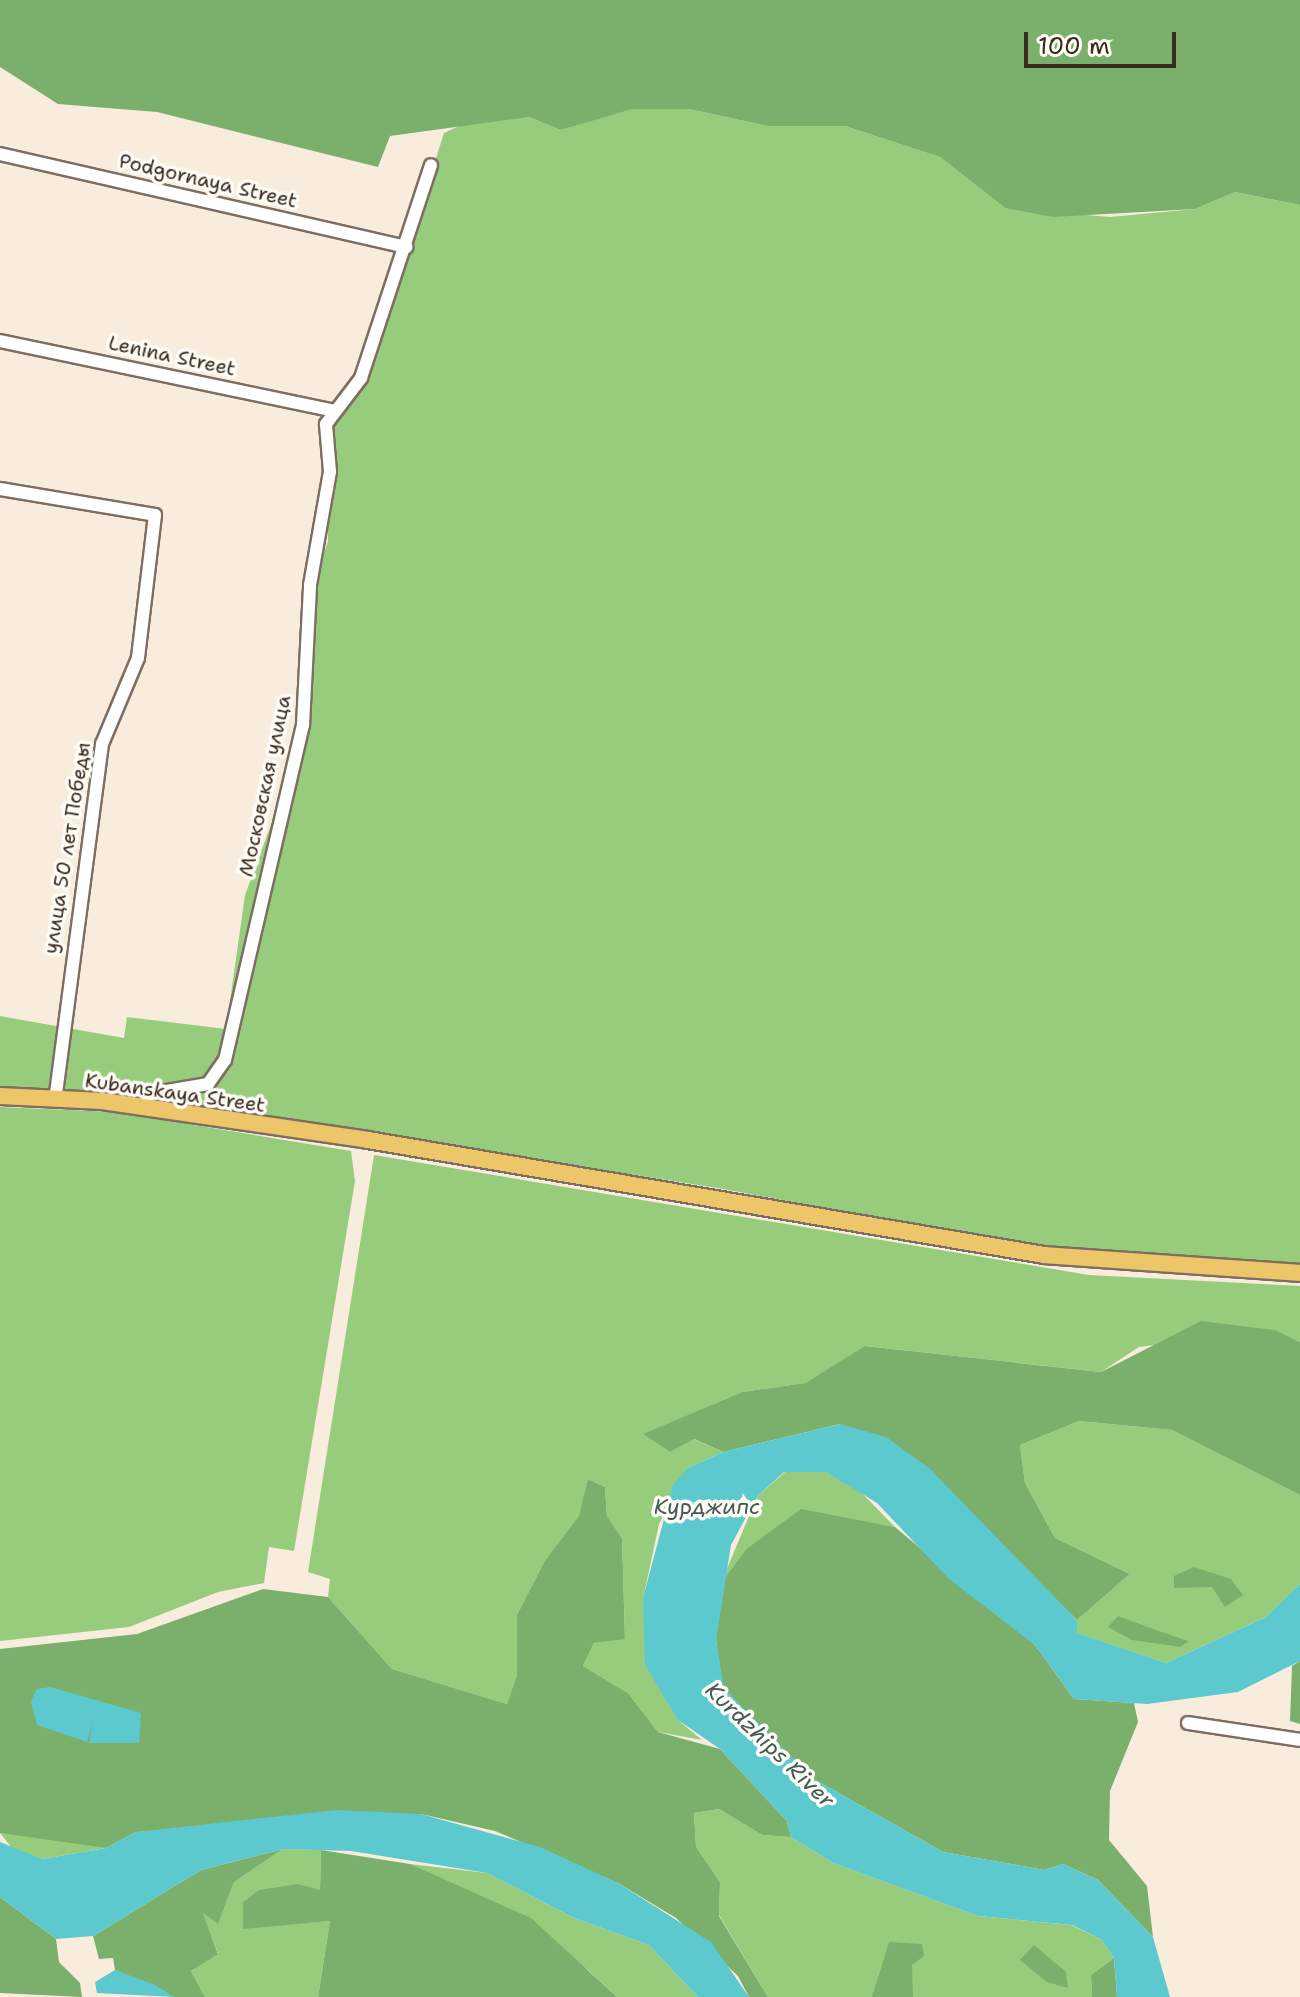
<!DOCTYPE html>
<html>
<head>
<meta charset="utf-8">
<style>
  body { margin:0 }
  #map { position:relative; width:1300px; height:1997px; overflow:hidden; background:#f8eddd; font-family:"Shantell Sans",sans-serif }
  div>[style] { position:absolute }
  .green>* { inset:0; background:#98cc7d }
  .forest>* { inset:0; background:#7ab06c }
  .water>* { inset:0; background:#5cc9cf }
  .roads { filter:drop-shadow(2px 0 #7d6e61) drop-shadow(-2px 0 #7d6e61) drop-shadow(0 2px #7d6e61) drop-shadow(0 -2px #7d6e61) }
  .minor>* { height:12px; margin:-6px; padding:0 6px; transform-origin:6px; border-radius:6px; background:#fff }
  .major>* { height:16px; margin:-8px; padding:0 8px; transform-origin:8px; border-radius:8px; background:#ecc669 }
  span { translate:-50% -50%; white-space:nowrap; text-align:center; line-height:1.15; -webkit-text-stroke:7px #fdfcf7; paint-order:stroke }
  .street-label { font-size:20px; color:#3b2a1e }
  .water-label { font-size:22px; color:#455a53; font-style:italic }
  .scale { position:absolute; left:1024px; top:32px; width:152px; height:36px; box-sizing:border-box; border:4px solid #3b2a1e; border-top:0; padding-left:10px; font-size:24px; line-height:28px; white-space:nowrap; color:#3b2a1e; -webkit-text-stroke:6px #fdfcf7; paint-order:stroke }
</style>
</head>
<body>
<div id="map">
  <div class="green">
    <i style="clip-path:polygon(632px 108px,689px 109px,767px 126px,845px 126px,940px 157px,1005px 208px,1110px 217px,1195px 209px,1235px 192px,1300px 205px,1300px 1267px,1072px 1254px,723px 1189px,161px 1100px,0 1088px,0 1016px,124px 1038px,127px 1017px,226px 1029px,245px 895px,284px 790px,314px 650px,314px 582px,328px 541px,327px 444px,335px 416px,364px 385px,444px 133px,472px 120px,529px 117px,561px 130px)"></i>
    <i style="clip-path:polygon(0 1107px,116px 1112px,351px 1151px,355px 1181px,294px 1551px,269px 1547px,264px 1583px,218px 1592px,129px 1627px,0 1641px)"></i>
    <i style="clip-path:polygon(374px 1155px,1089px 1275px,1300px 1286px,1300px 1342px,1274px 1330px,1139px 1347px,1101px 1372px,866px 1346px,805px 1383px,742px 1392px,644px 1434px,670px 1452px,693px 1439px,723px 1452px,688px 1468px,659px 1524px,643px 1599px,678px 1720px,702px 1740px,658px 1732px,628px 1693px,583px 1666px,594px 1643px,625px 1638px,622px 1538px,607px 1516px,605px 1487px,588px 1479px,580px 1516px,544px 1562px,517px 1615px,517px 1674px,507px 1704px,392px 1669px,328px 1597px,330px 1579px,308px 1572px)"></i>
    <i style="clip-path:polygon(1079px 1421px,1172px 1430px,1300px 1495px,1300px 1584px,1266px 1617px,1166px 1663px,1076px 1633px,1077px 1620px,1130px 1574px,1055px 1538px,1025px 1483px,1020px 1445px)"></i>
    <i style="clip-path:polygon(785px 1472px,826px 1472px,854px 1485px,895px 1527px,801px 1510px,746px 1549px,721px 1583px,757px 1497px)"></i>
    <i style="clip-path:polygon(719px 1809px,762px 1835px,791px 1837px,833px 1863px,978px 1916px,1071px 1925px,1102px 1940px,1114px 1958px,1091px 1975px,1092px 1997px,768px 1997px,719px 1915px,720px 1882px,696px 1847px,694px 1813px)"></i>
    <i style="clip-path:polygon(0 1833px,57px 1838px,106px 1848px,42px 1859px,16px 1853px)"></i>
    <i style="clip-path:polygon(283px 1849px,321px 1850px,320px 1890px,260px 1890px,243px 1902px,243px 1928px,330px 1921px,318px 1997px,205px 1997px,191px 1971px,218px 1953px,202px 1912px,218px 1923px,234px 1882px)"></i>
    <i style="clip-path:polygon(410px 1864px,487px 1873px,574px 1918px,649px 1945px,698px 1997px,617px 1997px,587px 1969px)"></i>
  </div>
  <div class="forest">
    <i style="clip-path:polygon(0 0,1300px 0,1300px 205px,1235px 192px,1195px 209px,1053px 217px,1005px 208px,940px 157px,845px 126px,767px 126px,689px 109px,632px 109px,561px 130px,529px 117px,390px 136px,378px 167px,157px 112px,58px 104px,0 67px)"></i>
    <i style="clip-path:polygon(1201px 1321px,1275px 1330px,1300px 1342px,1300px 1495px,1172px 1430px,1079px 1421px,1020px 1445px,1025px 1483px,1055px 1538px,1130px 1574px,1077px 1620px,997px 1542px,840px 1424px,723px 1452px,694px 1439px,670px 1452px,643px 1434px,742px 1392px,805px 1383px,865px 1346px,1101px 1372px)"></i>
    <i style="clip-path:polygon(588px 1479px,605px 1487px,607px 1516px,622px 1538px,625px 1639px,594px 1643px,583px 1666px,628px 1693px,658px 1732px,720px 1749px,787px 1821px,791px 1837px,762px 1835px,719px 1809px,694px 1813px,696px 1847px,720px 1882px,719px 1916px,768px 1997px,749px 1997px,738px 1976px,676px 1918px,618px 1883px,495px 1831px,421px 1814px,136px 1832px,106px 1848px,0 1833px,0 1649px,137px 1634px,263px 1589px,328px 1597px,392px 1669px,507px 1704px,517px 1674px,517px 1615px,544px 1562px,579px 1516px)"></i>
    <i style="clip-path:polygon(801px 1509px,895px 1527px,1035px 1645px,1074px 1699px,1134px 1703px,1138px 1722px,1110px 1791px,1109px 1840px,1147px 1886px,1153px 1937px,1098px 1880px,1063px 1864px,1044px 1870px,943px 1852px,812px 1778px,723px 1688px,716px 1640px,721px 1583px,746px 1549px)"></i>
    <i style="clip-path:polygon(1194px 1567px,1231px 1579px,1243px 1595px,1225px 1607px,1212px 1587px,1174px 1588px,1174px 1576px)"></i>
    <i style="clip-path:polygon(1118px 1616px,1153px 1629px,1188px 1641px,1181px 1647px,1132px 1640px,1108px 1627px)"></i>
    <i style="clip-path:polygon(1300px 1661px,1300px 1724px,1290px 1721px,1292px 1666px)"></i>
    <i style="clip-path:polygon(283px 1849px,234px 1882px,218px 1924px,203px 1913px,218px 1954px,191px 1971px,205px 1997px,174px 1997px,115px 1970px,113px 1958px,99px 1959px,93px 1936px,201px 1870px)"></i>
    <i style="clip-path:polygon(321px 1850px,410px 1864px,531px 1918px,617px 1997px,318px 1997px,330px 1921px,243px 1929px,243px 1902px,259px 1890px,298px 1884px,320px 1890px)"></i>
    <i style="clip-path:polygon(0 1897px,56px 1939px,59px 1962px,80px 1983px,82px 1997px,0 1993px)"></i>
    <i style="clip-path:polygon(889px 1942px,922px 1944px,924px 1956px,912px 1965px,913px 1997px,872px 1997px)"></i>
    <i style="clip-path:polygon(1034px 1945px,1066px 1972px,1068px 1988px,1047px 1982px,1020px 1960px)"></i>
    <i style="clip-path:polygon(1114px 1958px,1117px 1997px,1092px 1997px,1091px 1975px)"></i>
  </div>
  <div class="water">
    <i style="clip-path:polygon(840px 1424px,886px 1437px,929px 1468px,1077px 1620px,1077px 1633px,1166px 1663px,1266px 1617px,1300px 1584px,1300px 1661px,1238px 1692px,1147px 1704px,1074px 1699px,1035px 1645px,949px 1579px,877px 1503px,826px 1472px,784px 1472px,757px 1497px,731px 1545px,716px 1640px,724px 1688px,812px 1778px,943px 1852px,1044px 1870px,1063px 1864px,1098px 1880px,1153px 1937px,1170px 1997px,1117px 1997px,1114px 1958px,1102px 1940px,1072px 1925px,978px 1916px,833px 1863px,791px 1837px,787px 1821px,720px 1749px,678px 1720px,645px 1665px,643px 1598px,673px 1485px,688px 1468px,723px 1452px)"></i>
    <i style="clip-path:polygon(50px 1687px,141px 1713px,139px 1743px,89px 1743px,93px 1720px,87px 1742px,37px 1725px,31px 1701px,37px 1689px)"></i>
    <i style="clip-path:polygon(337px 1810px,421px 1814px,540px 1847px,618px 1883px,711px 1942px,749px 1997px,698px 1997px,649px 1945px,574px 1918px,487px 1873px,351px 1851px,283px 1849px,201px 1870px,93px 1936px,56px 1939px,0 1897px,0 1842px,42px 1859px,106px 1848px,136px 1832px)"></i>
    <i style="clip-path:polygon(115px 1970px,155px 1985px,174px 1997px,97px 1993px,95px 1982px)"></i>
  </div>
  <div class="roads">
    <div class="minor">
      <i style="left:0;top:154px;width:417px;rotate:12.9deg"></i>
      <i style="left:0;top:341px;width:342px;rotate:11.8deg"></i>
      <i style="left:0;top:489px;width:157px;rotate:9.5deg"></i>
      <i style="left:155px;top:515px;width:144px;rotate:96.8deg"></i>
      <i style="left:138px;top:658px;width:93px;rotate:112.7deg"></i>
      <i style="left:102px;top:744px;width:358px;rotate:97.5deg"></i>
      <i style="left:145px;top:1107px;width:14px;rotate:-73deg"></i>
      <i style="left:149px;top:1094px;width:60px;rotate:-9.6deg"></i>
      <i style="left:208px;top:1084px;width:29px;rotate:-55deg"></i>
      <i style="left:225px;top:1060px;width:344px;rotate:-76.9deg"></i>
      <i style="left:303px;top:725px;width:140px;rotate:-87.1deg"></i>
      <i style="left:310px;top:585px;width:115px;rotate:-80deg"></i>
      <i style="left:330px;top:472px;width:48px;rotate:-94.8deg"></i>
      <i style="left:326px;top:424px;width:58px;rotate:-52.7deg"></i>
      <i style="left:361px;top:378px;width:224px;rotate:-71.8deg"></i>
      <i style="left:1188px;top:1723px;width:113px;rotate:8.6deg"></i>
    </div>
    <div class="major">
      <i style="left:0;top:1096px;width:102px;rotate:2.8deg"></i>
      <i style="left:102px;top:1101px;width:269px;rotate:8.3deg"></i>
      <i style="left:368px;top:1140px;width:686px;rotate:9.65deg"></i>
      <i style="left:1044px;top:1255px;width:257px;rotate:4deg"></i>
    </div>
  </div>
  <div class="street-label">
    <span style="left:208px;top:181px;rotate:13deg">Podgornaya Street</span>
    <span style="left:172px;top:356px;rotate:12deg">Lenina Street</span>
    <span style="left:265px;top:786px;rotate:-78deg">Московская улица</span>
    <span style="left:67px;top:848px;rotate:-81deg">улица 50 лет Победы</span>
    <span style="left:175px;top:1093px;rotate:8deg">Kubanskaya Street</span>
  </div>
  <div class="water-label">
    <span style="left:707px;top:1507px">Курджипс</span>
    <span style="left:770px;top:1745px;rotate:44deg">Kurdzhips River</span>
  </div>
  <div class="scale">100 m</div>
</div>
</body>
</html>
